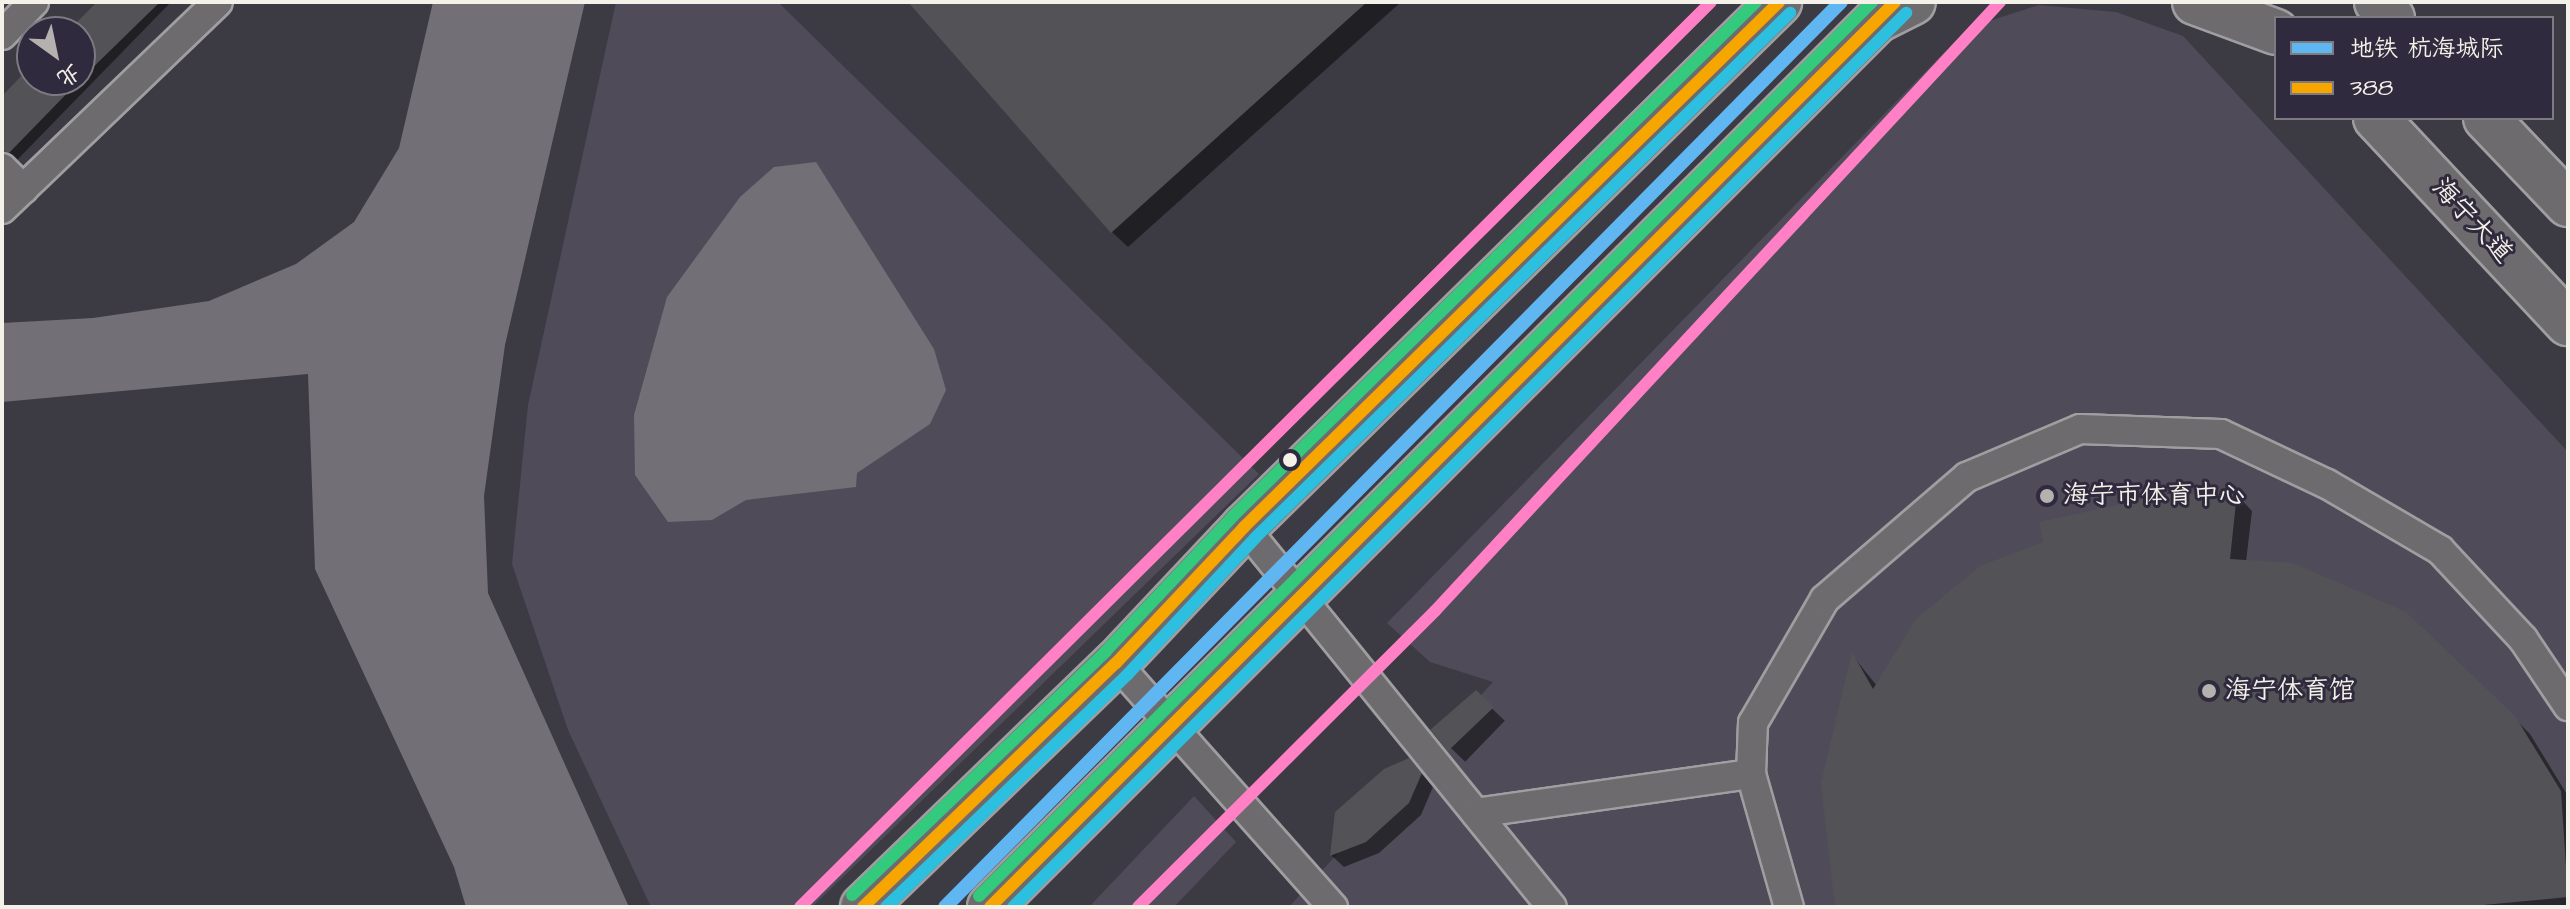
<!DOCTYPE html>
<html>
<head>
<meta charset="utf-8">
<style>
  body { margin:0 }
  #map { position:relative; width:2570px; height:909px; overflow:hidden; background:#3c3a43; font-family:"Architects Daughter","LXGW WenKai TC",sans-serif }
  div>[style] { position:absolute }
  .green>* { inset:0; background:#504b59 }
  .water>* { inset:0; background:#736f76 }
  .shadow>* { inset:0; background:#0007; transform-origin:0 0 }
  .building>* { inset:0; background:#535257 }
  .roads { filter:drop-shadow(2px 0 #9f9ea0) drop-shadow(-2px 0 #9f9ea0) drop-shadow(0 2px #9f9ea0) drop-shadow(0 -2px #9f9ea0) }
  .minor>* { height:28px; margin:-14px; padding:0 14px; transform-origin:14px; border-radius:14px; background:#6e6b6e }
  .primary>* { height:44px; margin:-22px; padding:0 22px; transform-origin:22px; border-radius:22px; background:#6e6b6e }
  .trunk>* { height:44px; margin:-22px; padding:0 22px; transform-origin:22px; border-radius:22px; background:#6e6b6e }
  .bus-1>* { height:12px; margin:-6px; padding:0 6px; transform-origin:6px; border-radius:6px; background:#f7a600 }
  .bus-2>* { height:12px; margin:-6px; padding:0 6px; transform-origin:6px; border-radius:6px; background:#2dbfdf }
  .bus-3>* { height:12px; margin:-6px; padding:0 6px; transform-origin:6px; border-radius:6px; background:#33ca7d }
  .bus-4>* { height:12px; margin:-6px; padding:0 6px; transform-origin:6px; border-radius:6px; background:#ff80c5 }
  .metro-1>* { height:14px; margin:-7px; padding:0 7px; transform-origin:7px; border-radius:7px; background:#60b6f1 }
  .dots>* { width:22px; height:22px; translate:-50% -50%; box-sizing:border-box; border:4px solid #2f2a3d; border-radius:50% }
  span { translate:-50% -50%; white-space:nowrap; text-align:center; line-height:1.15; -webkit-text-stroke:6px #2f2a3d; paint-order:stroke }
  .street-label { font-size:26px; color:#f4f1e8 }
  .poi-label { font-size:26px; color:#f4f1e8 }
  .left { translate:0 -50%; text-align:left }
  .frame { position:absolute; inset:0; border:4px solid #f4f1e8; pointer-events:none }
  .legend { position:absolute; left:2274px; top:16px; width:280px; height:104px; box-sizing:border-box; background:#2f2a3d; border:2px solid #7e7a81; margin:0; padding:10px 14px; list-style:none; font-size:24px; color:#f4f1e8 }
  .legend li { display:flex; align-items:center; gap:16px; height:40px }
  .legend b { width:40px; border:2px solid #7e7a81 }
  .north { position:absolute; left:16px; top:16px; width:80px; height:80px; box-sizing:border-box; background:#2f2a3d; border:2px solid #7e7a81; border-radius:50%; rotate:147deg; font-size:22px; font-weight:700; line-height:32px; text-align:center; color:#f4f1e8 }
  .north::after { content:''; display:block; margin:auto; width:28px; height:36px; background:#b4b1ae; clip-path:polygon(50% 0,100% 100%,50% 72%,0 100%) }
</style>
</head>
<body>
<div id="map">
  <div class="green">
    <i style="clip-path:polygon(616px 2px,778px 2px,1259px 474px,812px 907px,651px 907px,568px 730px,512px 564px,528px 405px)"></i>
    <i style="clip-path:polygon(2039px 5px,2116px 12px,2183px 36px,2568px 452px,2568px 907px,1289px 907px,1493px 682px,1430px 662px,1387px 623px,1968px 28px)"></i>
    <i style="clip-path:polygon(1194px 796px,1236px 842px,1174px 907px,1089px 907px)"></i>
  </div>
  <div class="water">
    <i style="clip-path:polygon(433px 2px,585px 2px,505px 345px,484px 496px,488px 593px,629px 907px,466px 907px,454px 867px,315px 569px,308px 374px,2px 402px,2px 323px,93px 318px,209px 301px,296px 264px,354px 222px,399px 148px)"></i>
    <i style="clip-path:polygon(816px 162px,934px 349px,946px 390px,930px 424px,857px 473px,856px 487px,746px 500px,712px 520px,668px 522px,635px 475px,634px 415px,667px 297px,740px 197px,774px 167px)"></i>
  </div>
  <div class="shadow">
    <i style="clip-path:polygon(100px 2px,171px 2px,17px 160px,2px 163px,2px 100px,32px 70px,32px 80px,80px 80px,80px 32px,70px 32px)"></i>
    <i style="clip-path:polygon(1118px 2px,1401px 2px,1128px 247px,1112px 232px)"></i>
    <i style="clip-path:polygon(2237px 495px,2252px 511px,2246px 562px,2513px 717px,2530px 734px,2568px 796px,2568px 907px,1839px 907px,1853px 656px,1877px 686px)"></i>
    <i style="left:1476px;top:693px;width:40px;height:57px;rotate:44deg"></i>
    <i style="clip-path:polygon(1421px 773px,1433px 787px,1421px 815px,1379px 853px,1344px 867px,1332px 856px,1337px 813px)"></i>
  </div>
  <div class="building">
    <i style="clip-path:polygon(97px 2px,160px 2px,80px 80px,80px 32px,73px 26px)"></i>
    <i style="clip-path:polygon(908px 2px,1367px 2px,1111px 233px)"></i>
    <i style="clip-path:polygon(32px 65px,32px 80px,80px 80px,9px 153px,2px 151px,2px 96px)"></i>
    <i style="clip-path:polygon(2237px 493px,2230px 559px,2293px 563px,2406px 612px,2515px 716px,2561px 791px,2568px 897px,2462px 907px,1835px 907px,1821px 783px,1852px 652px,1873px 689px,1916px 619px,1980px 566px,2043px 542px,2039px 522px,2167px 494px)"></i>
    <i style="clip-path:polygon(1476px 690px,1494px 707px,1448px 751px,1430px 730px)"></i>
    <i style="clip-path:polygon(1409px 758px,1422px 773px,1409px 803px,1366px 842px,1330px 856px,1335px 812px,1384px 769px)"></i>
  </div>
  <div class="roads">
    <div class="minor">
      <i style="left:2px;top:35px;width:46px;rotate:-45.9deg"></i>
      <i style="left:2px;top:168px;width:30px;rotate:45deg"></i>
      <i style="left:2px;top:209px;width:299px;rotate:-43.8deg"></i>
      <i style="left:1244px;top:527px;width:489px;rotate:51deg"></i>
      <i style="left:1116px;top:663px;width:327px;rotate:48.4deg"></i>
      <i style="left:1751px;top:774px;width:138px;rotate:74.1deg"></i>
      <i style="left:1476px;top:813px;width:278px;rotate:-8.1deg"></i>
      <i style="left:1751px;top:774px;width:51px;rotate:-87.8deg"></i>
      <i style="left:1753px;top:723px;width:143px;rotate:-59.9deg"></i>
      <i style="left:1825px;top:599px;width:187px;rotate:-40.7deg"></i>
      <i style="left:1967px;top:477px;width:123px;rotate:-23deg"></i>
      <i style="left:2080px;top:429px;width:141px;rotate:2deg"></i>
      <i style="left:2221px;top:434px;width:117px;rotate:25.3deg"></i>
      <i style="left:2327px;top:484px;width:131px;rotate:30.3deg"></i>
      <i style="left:2440px;top:550px;width:122px;rotate:47deg"></i>
      <i style="left:2523px;top:639px;width:81px;rotate:56.1deg"></i>
    </div>
    <div class="primary">
      <i style="left:863px;top:907px;width:351px;rotate:-44deg"></i>
      <i style="left:1116px;top:663px;width:187px;rotate:-46.7deg"></i>
      <i style="left:1244px;top:527px;width:750px;rotate:-44.46deg"></i>
      <i style="left:990px;top:907px;width:1280px;rotate:-45deg"></i>
    </div>
    <div class="trunk">
      <i style="left:2195px;top:2px;width:86px;rotate:20.3deg"></i>
      <i style="left:2377px;top:2px;width:22px;rotate:47deg"></i>
      <i style="left:1877px;top:20px;width:40px;rotate:-26.6deg"></i>
      <i style="left:2376px;top:118px;width:281px;rotate:46.9deg"></i>
      <i style="left:2486px;top:118px;width:119px;rotate:46.4deg"></i>
    </div>
  </div>
  <div class="bus-1">
    <i style="left:863px;top:907px;width:351px;rotate:-44deg"></i>
    <i style="left:1116px;top:663px;width:187px;rotate:-46.7deg"></i>
    <i style="left:1244px;top:527px;width:750px;rotate:-44.46deg"></i>
    <i style="left:990px;top:907px;width:1280px;rotate:-45deg"></i>
  </div>
  <div class="bus-2">
    <i style="left:886px;top:907px;width:335px;rotate:-43.9deg"></i>
    <i style="left:1127px;top:675px;width:187px;rotate:-46.9deg"></i>
    <i style="left:1255px;top:538px;width:750px;rotate:-44.46deg"></i>
    <i style="left:1013px;top:907px;width:1264px;rotate:-45.03deg"></i>
  </div>
  <div class="bus-3">
    <i style="left:852px;top:895px;width:351px;rotate:-43.8deg"></i>
    <i style="left:1105px;top:652px;width:187px;rotate:-46.7deg"></i>
    <i style="left:1233px;top:516px;width:733px;rotate:-44.5deg"></i>
    <i style="left:979px;top:896px;width:1264px;rotate:-45.03deg"></i>
  </div>
  <div class="bus-4">
    <i style="left:800px;top:907px;width:1284px;rotate:-44.81deg"></i>
    <i style="left:1138px;top:907px;width:419px;rotate:-44.9deg"></i>
    <i style="left:1435px;top:611px;width:831px;rotate:-47.15deg"></i>
  </div>
  <div class="metro-1">
    <i style="left:945px;top:907px;width:1274px;rotate:-45.29deg"></i>
  </div>
  <div class="dots">
    <i style="left:1290px;top:460px;background:#f4f1e8"></i>
    <i style="left:2047px;top:496px;background:#b4b1ae"></i>
    <i style="left:2209px;top:691px;background:#b4b1ae"></i>
  </div>
  <div class="street-label">
    <span style="left:2472px;top:221px;rotate:47deg">海宁大道</span>
  </div>
  <div class="poi-label">
    <span class="left" style="left:2063px;top:496px">海宁市体育中心</span>
    <span class="left" style="left:2225px;top:691px">海宁体育馆</span>
  </div>
  <div class="frame"></div>
  <ul class="legend">
  <li><b style="height:10px;background:#60b6f1"></b>地铁 杭海城际</li>
  <li><b style="height:10px;background:#f7a600"></b>388</li>
  </ul>
  <div class="north">北</div>
</div>
</body>
</html>
